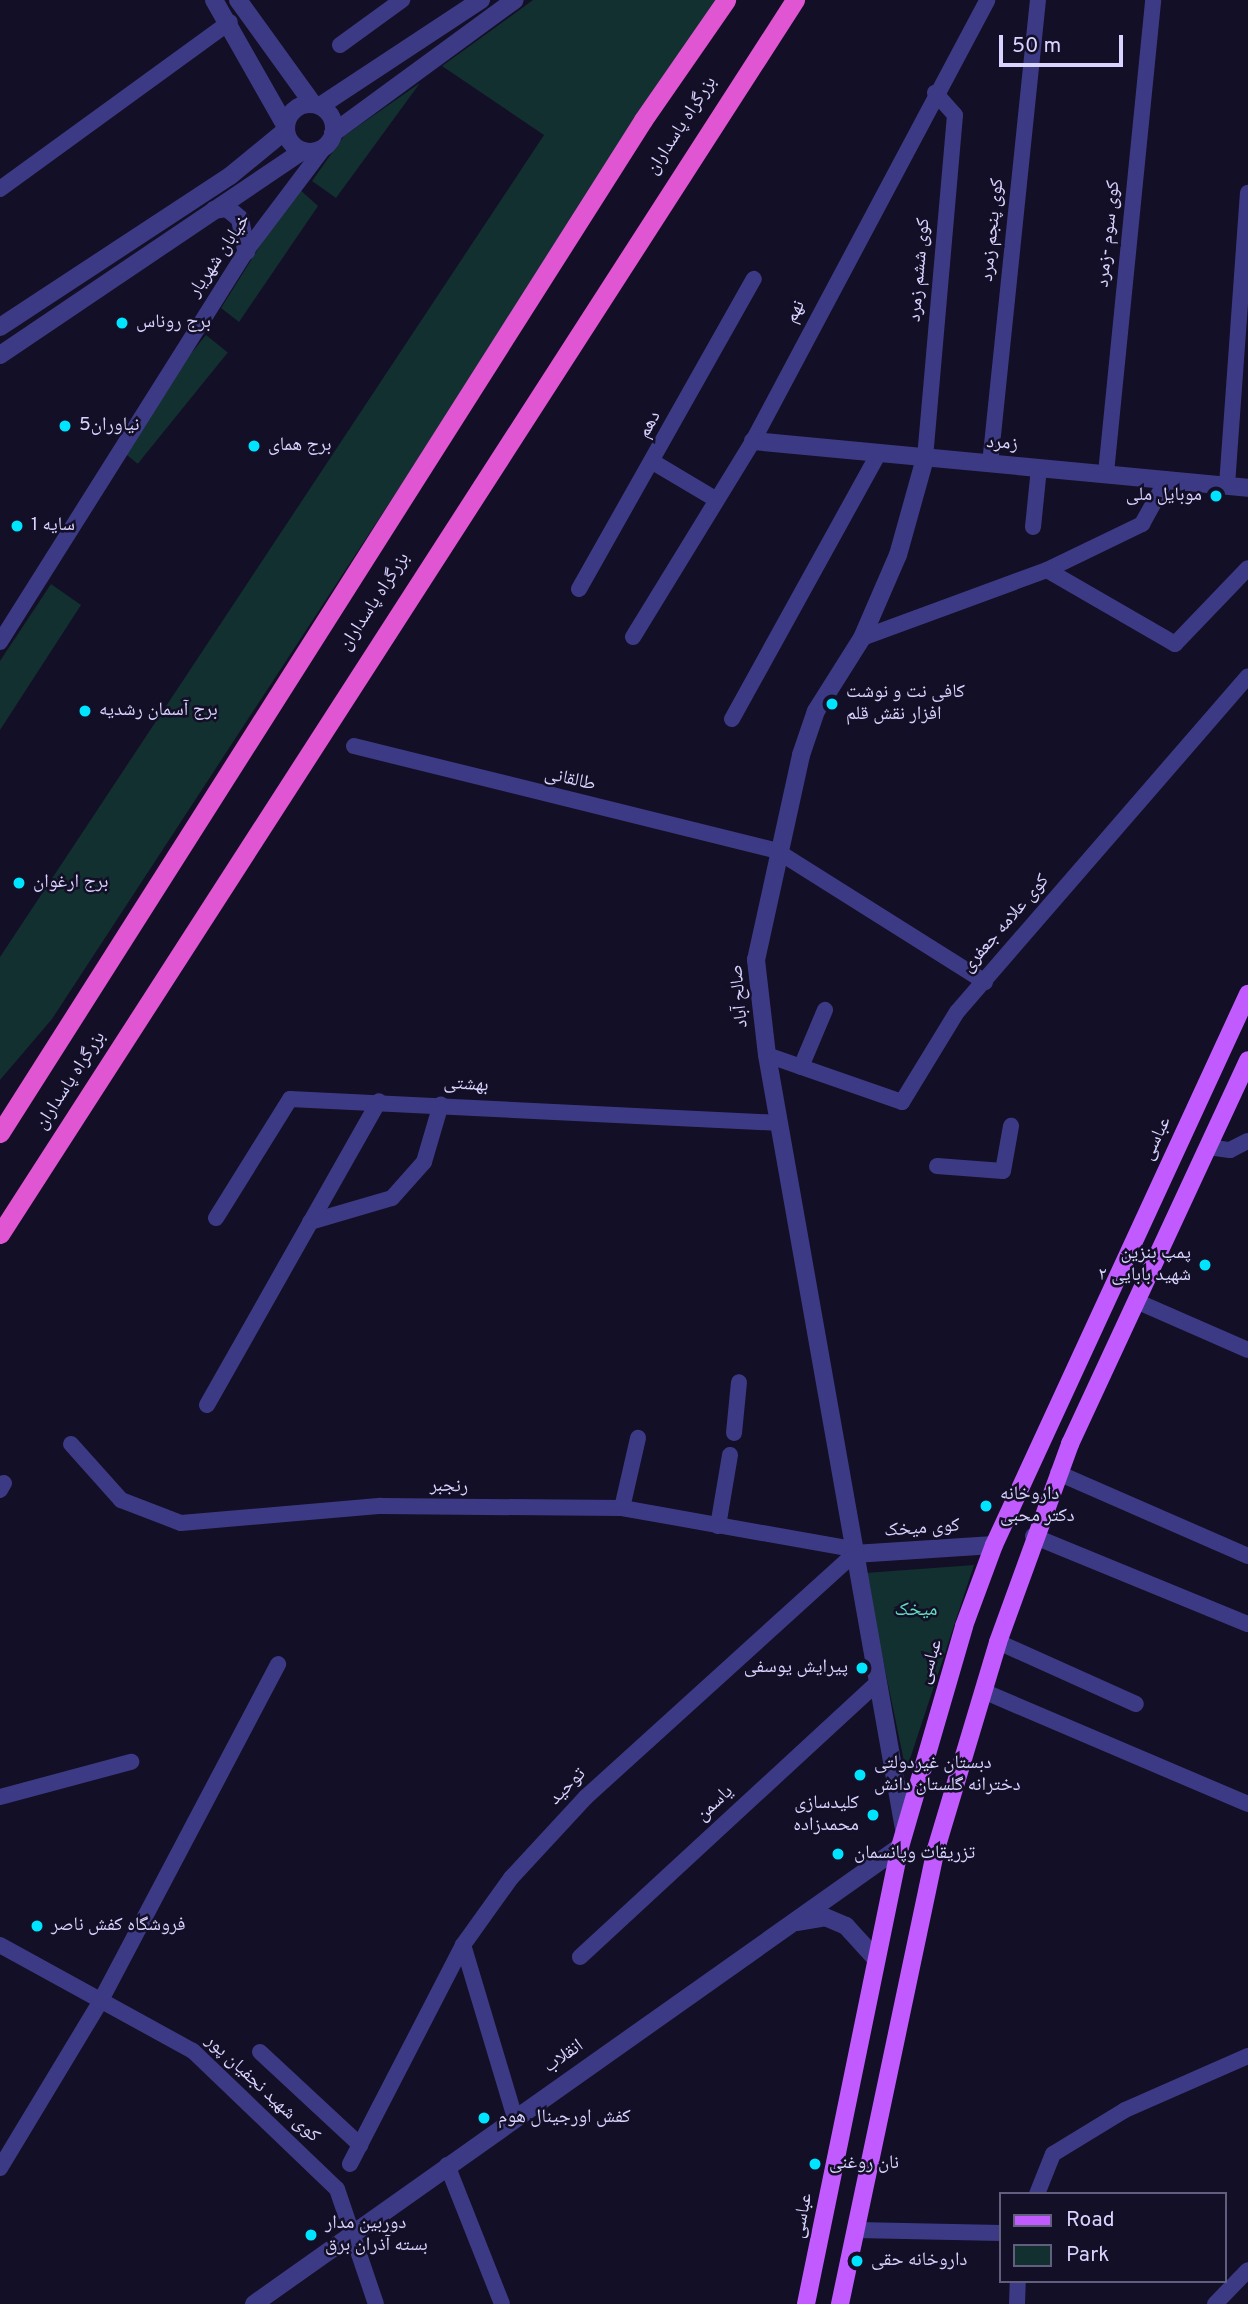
<!DOCTYPE html>
<html>
<head>
<meta charset="utf-8">
<style>
  body { margin:0 }
  #map { position:relative; width:1248px; height:2304px; overflow:hidden; background:#130f26; font-family:Overpass,"Noto Naskh Arabic",sans-serif }
  div>[style] { position:absolute }
  .green>* { inset:0; background:#12302f; transform-origin:0 0 }
  .minor>* { height:16px; margin:-8px; padding:0 8px; transform-origin:8px; border-radius:8px; background:#3d3a85 }
  .tertiary>* { height:18px; margin:-9px; padding:0 9px; transform-origin:9px; border-radius:9px; background:#3d3a85 }
  .tertiary>.ring { margin:-9px; padding:0; box-sizing:content-box; background:none; border:18px solid #3d3a85; border-radius:50% }
  .primary>* { height:18px; margin:-9px; padding:0 9px; transform-origin:9px; border-radius:9px; background:#c25bff }
  .trunk>* { height:19px; margin:-9.5px; padding:0 9.5px; transform-origin:9.5px; border-radius:9.5px; background:#e055d1 }
  .dots>* { width:19px; height:19px; translate:-50% -50%; box-sizing:border-box; border:4px solid #130f26; border-radius:50% }
  span { translate:-50% -50%; white-space:nowrap; text-align:center; line-height:1.15; -webkit-text-stroke:5px #130f26; paint-order:stroke }
  .street-label { font-size:19px; color:#d9d4ff }
  .poi-label { font-size:19px; color:#d9d4ff }
  .left { translate:0 -50%; text-align:left }
  .right { translate:-100% -50%; text-align:right }
  .park-label { font-size:19px; color:#5fe0c0 }
  .legend { position:absolute; left:999px; top:2192px; width:228px; height:91px; box-sizing:border-box; background:#130f26; border:2px solid #625e7d; margin:0; padding:9px 12px; list-style:none; font-size:21px; color:#d9d4ff }
  .legend li { display:flex; align-items:center; gap:14px; height:35px }
  .legend b { width:35px; border:2px solid #625e7d }
  .scale { position:absolute; left:999px; top:35px; width:124px; height:32px; box-sizing:border-box; border:4px solid #d9d4ff; border-top:0; padding-left:9px; font-size:21px; line-height:24px; white-space:nowrap; color:#d9d4ff; -webkit-text-stroke:5px #130f26; paint-order:stroke }
</style>
</head>
<body>
<div id="map">
  <div class="green">
    <i style="clip-path:polygon(533px 0,718px 0,52px 1019px,0 1080px,0 957px,544px 135px,442px 66px)"></i>
    <i style="clip-path:polygon(420px 83px,336px 198px,312px 181px,344px 136px)"></i>
    <i style="clip-path:polygon(297px 187px,318px 206px,239px 322px,221px 308px)"></i>
    <i style="left:206px;top:335px;width:28px;height:143px;rotate:39deg"></i>
    <i style="clip-path:polygon(51px 584px,81px 605px,0 730px,0 661px)"></i>
    <i style="clip-path:polygon(974px 1565px,906px 1771px,865px 1573px)"></i>
  </div>
  <div class="minor">
    <i style="left:340px;top:45px;width:77px;rotate:-36deg"></i>
    <i style="left:0;top:189px;width:284px;rotate:-36deg"></i>
    <i style="left:925px;top:458px;width:344px;rotate:-85deg"></i>
    <i style="left:955px;top:115px;width:30px;rotate:-132deg"></i>
    <i style="left:653px;top:462px;width:74px;rotate:30.7deg"></i>
    <i style="left:990px;top:464px;width:466px;rotate:-84.1deg"></i>
    <i style="left:1106px;top:473px;width:475px;rotate:-84.3deg"></i>
    <i style="left:1227px;top:485px;width:293px;rotate:-85.9deg"></i>
    <i style="left:1033px;top:527px;width:59px;rotate:-84.2deg"></i>
    <i style="left:1047px;top:570px;width:148px;rotate:30deg"></i>
    <i style="left:1175px;top:644px;width:105px;rotate:-46.2deg"></i>
    <i style="left:579px;top:589px;width:356px;rotate:-60.6deg"></i>
    <i style="left:633px;top:637px;width:230px;rotate:-58.5deg"></i>
    <i style="left:753px;top:441px;width:499px;rotate:-62deg"></i>
    <i style="left:862px;top:638px;width:197px;rotate:-20.2deg"></i>
    <i style="left:1047px;top:570px;width:106px;rotate:-25.8deg"></i>
    <i style="left:1142px;top:524px;width:51px;rotate:-60.9deg"></i>
    <i style="left:0;top:642px;width:462px;rotate:-57.8deg"></i>
    <i style="left:246px;top:251px;width:131px;rotate:-53deg"></i>
    <i style="left:732px;top:719px;width:304px;rotate:-61.1deg"></i>
    <i style="left:354px;top:746px;width:436px;rotate:13.9deg"></i>
    <i style="left:777px;top:851px;width:246px;rotate:32.2deg"></i>
    <i style="left:767px;top:1055px;width:143px;rotate:19.2deg"></i>
    <i style="left:902px;top:1102px;width:105px;rotate:-58.6deg"></i>
    <i style="left:957px;top:1012px;width:444px;rotate:-49.1deg"></i>
    <i style="left:801px;top:1067px;width:62px;rotate:-67.2deg"></i>
    <i style="left:1208px;top:1147px;width:22px;rotate:8deg"></i>
    <i style="left:1230px;top:1150px;width:20px;rotate:-27deg"></i>
    <i style="left:937px;top:1166px;width:66px;rotate:4.3deg"></i>
    <i style="left:1003px;top:1171px;width:46px;rotate:-79.9deg"></i>
    <i style="left:216px;top:1218px;width:140px;rotate:-58.1deg"></i>
    <i style="left:290px;top:1099px;width:490px;rotate:2.8deg"></i>
    <i style="left:310px;top:1222px;width:85px;rotate:-16.3deg"></i>
    <i style="left:392px;top:1198px;width:48px;rotate:-48.4deg"></i>
    <i style="left:424px;top:1162px;width:60px;rotate:-73.7deg"></i>
    <i style="left:1136px;top:1301px;width:122px;rotate:23.6deg"></i>
    <i style="left:207px;top:1405px;width:349px;rotate:-60.5deg"></i>
    <i style="left:734px;top:1433px;width:51px;rotate:-84.4deg"></i>
    <i style="left:71px;top:1444px;width:75px;rotate:48.2deg"></i>
    <i style="left:121px;top:1500px;width:64px;rotate:21deg"></i>
    <i style="left:181px;top:1523px;width:201px;rotate:-4.9deg"></i>
    <i style="left:381px;top:1506px;width:241px;rotate:0.5deg"></i>
    <i style="left:622px;top:1508px;width:235px;rotate:10.1deg"></i>
    <i style="left:1058px;top:1473px;width:207px;rotate:23.6deg"></i>
    <i style="left:0;top:1490px;width:8px;rotate:-60deg"></i>
    <i style="left:622px;top:1508px;width:72px;rotate:-77.1deg"></i>
    <i style="left:718px;top:1526px;width:72px;rotate:-80.4deg"></i>
    <i style="left:1033px;top:1536px;width:232px;rotate:22.3deg"></i>
    <i style="left:998px;top:1642px;width:151px;rotate:24.2deg"></i>
    <i style="left:983px;top:1691px;width:288px;rotate:23.1deg"></i>
    <i style="left:0;top:1797px;width:136px;rotate:-15deg"></i>
    <i style="left:0;top:1945px;width:220px;rotate:28.8deg"></i>
    <i style="left:193px;top:2051px;width:199px;rotate:43.8deg"></i>
    <i style="left:337px;top:2189px;width:121px;rotate:71.3deg"></i>
    <i style="left:580px;top:1957px;width:404px;rotate:-42.7deg"></i>
    <i style="left:260px;top:2052px;width:137px;rotate:42.9deg"></i>
    <i style="left:515px;top:2118px;width:181px;rotate:-106.7deg"></i>
    <i style="left:463px;top:1945px;width:82px;rotate:-54.4deg"></i>
    <i style="left:511px;top:1878px;width:110px;rotate:-47.2deg"></i>
    <i style="left:586px;top:1797px;width:362px;rotate:-42.2deg"></i>
    <i style="left:350px;top:2164px;width:246px;rotate:-62.7deg"></i>
    <i style="left:447px;top:2165px;width:149px;rotate:68.4deg"></i>
    <i style="left:0;top:2168px;width:194px;rotate:-58.9deg"></i>
    <i style="left:100px;top:2002px;width:382px;rotate:-62.2deg"></i>
    <i style="left:1037px;top:2194px;width:43px;rotate:-68.2deg"></i>
    <i style="left:1053px;top:2154px;width:84px;rotate:-31.4deg"></i>
    <i style="left:1125px;top:2110px;width:134px;rotate:-23.7deg"></i>
    <i style="left:856px;top:2230px;width:145px;rotate:1.2deg"></i>
    <i style="left:1017px;top:2304px;width:23px;rotate:-88deg"></i>
    <i style="left:1215px;top:2304px;width:47px;rotate:-45.9deg"></i>
  </div>
  <div class="tertiary">
    <i style="left:214px;top:0;width:146px;rotate:60.4deg"></i>
    <i style="left:238px;top:0;width:128px;rotate:54.2deg"></i>
    <i class="ring" style="left:286px;top:104px;width:30px;height:30px"></i>
    <i style="left:320px;top:106px;width:193px;rotate:-33.4deg"></i>
    <i style="left:333px;top:133px;width:225px;rotate:-36.2deg"></i>
    <i style="left:214px;top:210px;width:13px;rotate:-9deg"></i>
    <i style="left:227px;top:208px;width:17px;rotate:40deg"></i>
    <i style="left:240px;top:219px;width:33px;rotate:79deg"></i>
    <i style="left:0;top:327px;width:275px;rotate:-33.3deg"></i>
    <i style="left:230px;top:176px;width:72px;rotate:-39.4deg"></i>
    <i style="left:0;top:355px;width:365px;rotate:-34deg"></i>
    <i style="left:753px;top:441px;width:497px;rotate:5.4deg"></i>
    <i style="left:854px;top:1554px;width:140px;rotate:-3.7deg"></i>
    <i style="left:904px;top:1829px;width:786px;rotate:-100.04deg"></i>
    <i style="left:767px;top:1055px;width:96px;rotate:-96.6deg"></i>
    <i style="left:756px;top:960px;width:210px;rotate:-77.6deg"></i>
    <i style="left:801px;top:755px;width:46px;rotate:-71.2deg"></i>
    <i style="left:816px;top:711px;width:86px;rotate:-57.8deg"></i>
    <i style="left:862px;top:638px;width:90px;rotate:-66.6deg"></i>
    <i style="left:898px;top:555px;width:101px;rotate:-74.4deg"></i>
    <i style="left:798px;top:1922px;width:27px;rotate:-10deg"></i>
    <i style="left:825px;top:1917px;width:23px;rotate:23deg"></i>
    <i style="left:846px;top:1926px;width:45px;rotate:47.7deg"></i>
    <i style="left:254px;top:2304px;width:791px;rotate:-35.28deg"></i>
  </div>
  <div class="primary">
    <i style="left:806px;top:2304px;width:467px;rotate:-78.4deg"></i>
    <i style="left:900px;top:1847px;width:230px;rotate:-73.8deg"></i>
    <i style="left:964px;top:1626px;width:86px;rotate:-69.7deg"></i>
    <i style="left:994px;top:1545px;width:607px;rotate:-65.25deg"></i>
    <i style="left:840px;top:2304px;width:465px;rotate:-78.1deg"></i>
    <i style="left:936px;top:1849px;width:216px;rotate:-73.3deg"></i>
    <i style="left:998px;top:1642px;width:211px;rotate:-70deg"></i>
    <i style="left:1070px;top:1444px;width:423px;rotate:-65.1deg"></i>
  </div>
  <div class="trunk">
    <i style="left:0;top:1133px;width:1200px;rotate:-57.59deg"></i>
    <i style="left:643px;top:120px;width:146px;rotate:-55.3deg"></i>
    <i style="left:0;top:1234px;width:1468px;rotate:-57.21deg"></i>
  </div>
  <div class="dots">
    <i style="left:122px;top:323px;background:#00e5ff"></i>
    <i style="left:65px;top:426px;background:#00e5ff"></i>
    <i style="left:254px;top:446px;background:#00e5ff"></i>
    <i style="left:1216px;top:496px;background:#00e5ff"></i>
    <i style="left:17px;top:526px;background:#00e5ff"></i>
    <i style="left:832px;top:704px;background:#00e5ff"></i>
    <i style="left:85px;top:711px;background:#00e5ff"></i>
    <i style="left:19px;top:883px;background:#00e5ff"></i>
    <i style="left:1205px;top:1265px;background:#00e5ff"></i>
    <i style="left:986px;top:1506px;background:#00e5ff"></i>
    <i style="left:862px;top:1668px;background:#00e5ff"></i>
    <i style="left:860px;top:1775px;background:#00e5ff"></i>
    <i style="left:873px;top:1815px;background:#00e5ff"></i>
    <i style="left:838px;top:1854px;background:#00e5ff"></i>
    <i style="left:37px;top:1926px;background:#00e5ff"></i>
    <i style="left:484px;top:2118px;background:#00e5ff"></i>
    <i style="left:815px;top:2164px;background:#00e5ff"></i>
    <i style="left:311px;top:2235px;background:#00e5ff"></i>
    <i style="left:857px;top:2261px;background:#00e5ff"></i>
  </div>
  <div class="street-label">
    <span style="left:682px;top:126px;rotate:-57deg">بزرگراه پاسداران</span>
    <span style="left:993px;top:230px;rotate:-84deg">کوی پنجم زمرد</span>
    <span style="left:1109px;top:234px;rotate:-84deg">کوی سوم -زمرد</span>
    <span style="left:220px;top:256px;rotate:-56deg">خیابان شهریار</span>
    <span style="left:920px;top:270px;rotate:-85deg">کوی ششم زمرد</span>
    <span style="left:796px;top:312px;rotate:-63deg">نهم</span>
    <span style="left:650px;top:425px;rotate:-61deg">دهم</span>
    <span style="left:1002px;top:444px;rotate:4deg">زمرد</span>
    <span style="left:375px;top:602px;rotate:-57deg">بزرگراه پاسداران</span>
    <span style="left:570px;top:780px;rotate:13deg">طالقانی</span>
    <span style="left:1006px;top:924px;rotate:-49deg">کوی علامه جعفری</span>
    <span style="left:740px;top:996px;rotate:-95deg">صالح آباد</span>
    <span style="left:71px;top:1081px;rotate:-57deg">بزرگراه پاسداران</span>
    <span style="left:466px;top:1085px;rotate:4deg">بهشتی</span>
    <span style="left:1157px;top:1139px;rotate:-65deg">عباسى</span>
    <span style="left:449px;top:1487px;rotate:2deg">رنجبر</span>
    <span style="left:922px;top:1529px;rotate:-4deg">کوی میخک</span>
    <span style="left:931px;top:1662px;rotate:-73deg">عباسى</span>
    <span style="left:568px;top:1787px;rotate:-45deg">توحید</span>
    <span style="left:715px;top:1804px;rotate:-43deg">یاسمن</span>
    <span style="left:564px;top:2057px;rotate:-35deg">انقلاب</span>
    <span style="left:262px;top:2089px;rotate:43deg">کوی شهید نجفیان پور</span>
    <span style="left:803px;top:2216px;rotate:-79deg">عباسى</span>
  </div>
  <div class="poi-label">
    <span class="left" style="left:136px;top:323px">برج روناس</span>
    <span class="left" style="left:79px;top:426px">نیاوران5</span>
    <span class="left" style="left:268px;top:446px">برج همای</span>
    <span class="right" style="left:1202px;top:496px">موبایل ملی</span>
    <span class="left" style="left:31px;top:526px">سایه 1</span>
    <span class="left" style="left:846px;top:704px">کافی نت و نوشت<br>افزار نقش قلم</span>
    <span class="left" style="left:99px;top:711px">برج آسمان رشدیه</span>
    <span class="left" style="left:33px;top:883px">برج ارغوان</span>
    <span class="right" style="left:1191px;top:1265px">پمپ بنزین<br>شهید بابایی ۲</span>
    <span class="left" style="left:1000px;top:1506px">داروخانه<br>دکتر محبی</span>
    <span class="right" style="left:848px;top:1668px">پیرایش یوسفی</span>
    <span class="left" style="left:874px;top:1775px">دبستان غیردولتی<br>دخترانه گلستان دانش</span>
    <span class="right" style="left:859px;top:1815px">کلیدسازی<br>محمدزاده</span>
    <span class="left" style="left:854px;top:1854px">تزریقات وپانسمان</span>
    <span class="left" style="left:51px;top:1926px">فروشگاه کفش ناصر</span>
    <span class="left" style="left:498px;top:2118px">کفش اورجینال هوم</span>
    <span class="left" style="left:829px;top:2164px">نان روغنی</span>
    <span class="left" style="left:325px;top:2235px">دوربین مدار<br>بسته آذران برق</span>
    <span class="left" style="left:871px;top:2261px">داروخانه حقی</span>
  </div>
  <div class="park-label">
    <span style="left:916px;top:1611px">میخک</span>
  </div>
  <ul class="legend">
  <li><b style="height:9px;background:#c25bff"></b>Road</li>
  <li><b style="height:19px;background:#12302f"></b>Park</li>
  </ul>
  <div class="scale">50 m</div>
</div>
</body>
</html>
